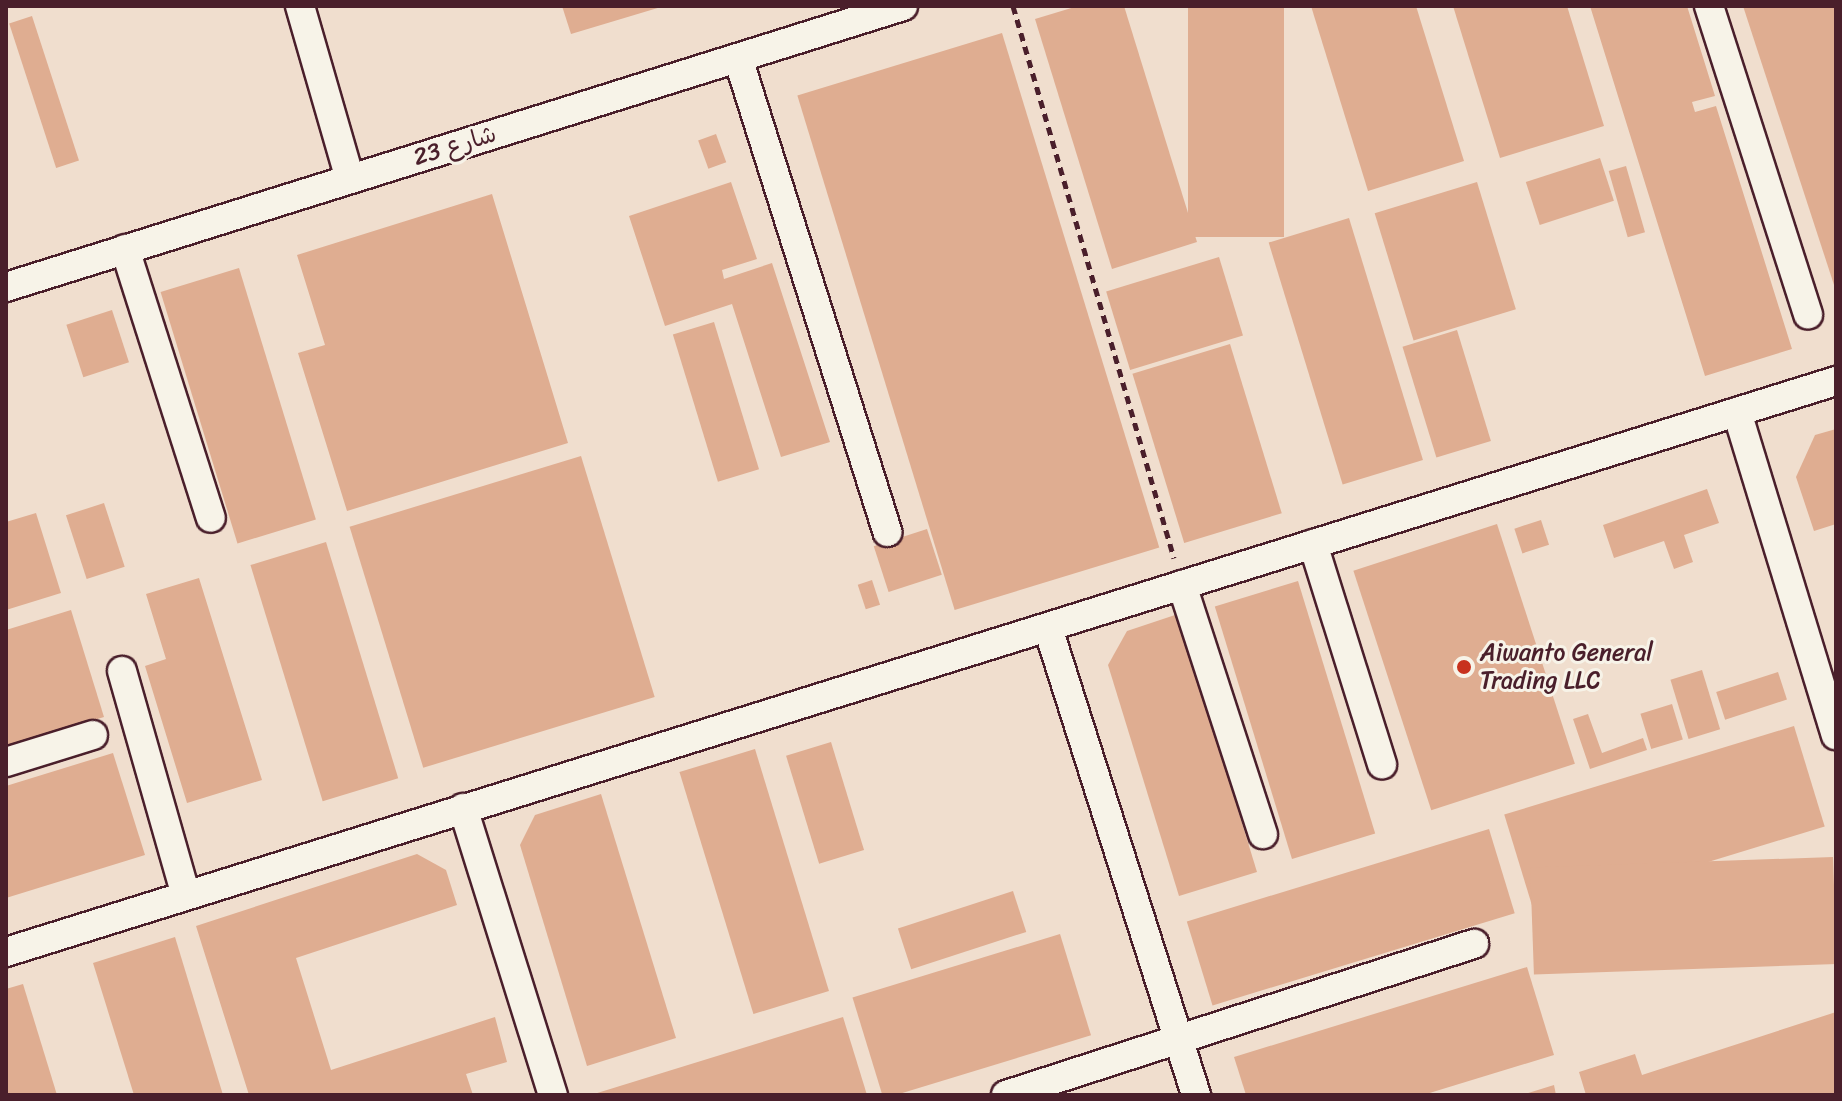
<!DOCTYPE html>
<html>
<head>
<meta charset="utf-8">
<style>
  body { margin:0 }
  #map { position:relative; width:1842px; height:1101px; overflow:hidden; background:#f0dece; font-family:Sriracha,"Playpen Sans Arabic",sans-serif }
  div>[style] { position:absolute }
  .building>* { inset:0; background:#dfad91; transform-origin:0 0 }
  .path>* { height:5px; margin-top:-2.5px; transform-origin:0; background:repeating-linear-gradient(90deg,#4a1f2b 0 8px,transparent 0 14px) }
  .roads { filter:drop-shadow(2px 0 #4a1f2b) drop-shadow(-2px 0 #4a1f2b) drop-shadow(0 2px #4a1f2b) drop-shadow(0 -2px #4a1f2b) }
  .minor>* { height:28px; margin:-14px; padding:0 14px; transform-origin:14px; border-radius:14px; background:#f7f3e8 }
  .dots>* { width:22px; height:22px; translate:-50% -50%; box-sizing:border-box; border:4px solid #f7f3e8; border-radius:50% }
  span { translate:-50% -50%; white-space:nowrap; text-align:center; line-height:1.15; -webkit-text-stroke:6px #f7f3e8; paint-order:stroke }
  .street-label { font-size:24px; color:#4a1f2b }
  .poi-label { font-size:24px; color:#4a1f2b }
  .left { translate:0 -50%; text-align:left }
  .frame { position:absolute; inset:0; border:8px solid #4a1f2b; pointer-events:none }
</style>
</head>
<body>
<div id="map">
  <div class="building">
    <i style="clip-path:polygon(562px 6px,661px 6px,661px 7px,571px 34px)"></i>
    <i style="clip-path:polygon(1078px 6px,1124px 6px,1197px 242px,1112px 269px,1035px 19px)"></i>
    <i style="left:1188px;top:6px;width:96px;height:231px"></i>
    <i style="clip-path:polygon(1311px 6px,1416px 6px,1464px 161px,1368px 191px)"></i>
    <i style="clip-path:polygon(1453px 6px,1567px 6px,1604px 126px,1500px 158px)"></i>
    <i style="clip-path:polygon(1590px 6px,1687px 6px,1715px 96px,1692px 102px,1695px 112px,1716px 106px,1792px 349px,1705px 376px)"></i>
    <i style="clip-path:polygon(1743px 6px,1836px 6px,1836px 288px,1835px 288px)"></i>
    <i style="left:32px;top:16px;width:152px;height:24px;rotate:72deg"></i>
    <i style="left:1002px;top:33px;width:538px;height:214px;rotate:73deg"></i>
    <i style="left:716px;top:134px;width:30px;height:19px;rotate:70deg"></i>
    <i style="left:1600px;top:158px;width:45px;height:78px;rotate:72deg"></i>
    <i style="left:1626px;top:166px;width:69px;height:18px;rotate:74deg"></i>
    <i style="clip-path:polygon(731px 182px,757px 259px,722px 270px,724px 279px,772px 263px,830px 442px,781px 457px,732px 304px,665px 326px,629px 216px)"></i>
    <i style="left:1477px;top:182px;width:133px;height:107px;rotate:73deg"></i>
    <i style="clip-path:polygon(492px 194px,568px 443px,347px 511px,298px 353px,325px 345px,297px 255px)"></i>
    <i style="left:1349px;top:218px;width:253px;height:84px;rotate:73deg"></i>
    <i style="left:1219px;top:257px;width:82px;height:118px;rotate:73deg"></i>
    <i style="left:239px;top:268px;width:263px;height:82px;rotate:73deg"></i>
    <i style="left:112px;top:310px;width:55px;height:48px;rotate:72deg"></i>
    <i style="left:714px;top:322px;width:154px;height:43px;rotate:73deg"></i>
    <i style="left:1457px;top:330px;width:116px;height:57px;rotate:73deg"></i>
    <i style="left:1230px;top:344px;width:177px;height:102px;rotate:73deg"></i>
    <i style="clip-path:polygon(1836px 429px,1836px 524px,1814px 531px,1796px 477px,1815px 435px)"></i>
    <i style="left:581px;top:456px;width:252px;height:242px;rotate:73deg"></i>
    <i style="clip-path:polygon(1707px 489px,1719px 523px,1684px 535px,1693px 562px,1674px 569px,1664px 541px,1614px 558px,1603px 525px)"></i>
    <i style="left:104px;top:503px;width:67px;height:40px;rotate:72deg"></i>
    <i style="clip-path:polygon(36px 513px,61px 593px,6px 610px,6px 522px)"></i>
    <i style="left:1541px;top:520px;width:26px;height:28px;rotate:72deg"></i>
    <i style="left:1497px;top:524px;width:252px;height:151px;rotate:72deg"></i>
    <i style="left:927px;top:529px;width:48px;height:56px;rotate:72deg"></i>
    <i style="left:326px;top:542px;width:247px;height:79px;rotate:73deg"></i>
    <i style="clip-path:polygon(199px 578px,262px 780px,187px 803px,145px 666px,166px 659px,146px 594px)"></i>
    <i style="left:872px;top:580px;width:26px;height:15px;rotate:72deg"></i>
    <i style="left:1298px;top:581px;width:264px;height:87px;rotate:73deg"></i>
    <i style="clip-path:polygon(71px 610px,104px 717px,6px 747px,6px 630px)"></i>
    <i style="clip-path:polygon(1178px 614px,1257px 872px,1179px 896px,1108px 665px,1127px 631px)"></i>
    <i style="left:1702px;top:670px;width:62px;height:33px;rotate:73deg"></i>
    <i style="left:1778px;top:672px;width:29px;height:65px;rotate:72deg"></i>
    <i style="left:1672px;top:704px;width:37px;height:33px;rotate:73deg"></i>
    <i style="clip-path:polygon(1588px 714px,1602px 753px,1643px 738px,1647px 750px,1590px 769px,1573px 719px)"></i>
    <i style="left:1794px;top:726px;width:105px;height:303px;rotate:73deg"></i>
    <i style="left:831px;top:742px;width:113px;height:47px;rotate:73deg"></i>
    <i style="left:755px;top:749px;width:253px;height:79px;rotate:73deg"></i>
    <i style="clip-path:polygon(113px 753px,145px 855px,6px 898px,6px 786px)"></i>
    <i style="clip-path:polygon(601px 794px,676px 1038px,587px 1066px,520px 845px,535px 815px)"></i>
    <i style="left:1489px;top:829px;width:88px;height:316px;rotate:73deg"></i>
    <i style="clip-path:polygon(417px 854px,446px 870px,457px 905px,296px 958px,331px 1070px,495px 1017px,507px 1062px,466px 1074px,473px 1095px,249px 1095px,196px 926px)"></i>
    <i style="left:1833px;top:857px;width:107px;height:303px;rotate:88deg"></i>
    <i style="left:1013px;top:891px;width:43px;height:121px;rotate:72deg"></i>
    <i style="left:1060px;top:934px;width:106px;height:217px;rotate:73deg"></i>
    <i style="clip-path:polygon(175px 937px,223px 1095px,134px 1095px,93px 963px)"></i>
    <i style="clip-path:polygon(1527px 967px,1554px 1055px,1423px 1095px,1246px 1095px,1234px 1057px)"></i>
    <i style="clip-path:polygon(23px 984px,57px 1095px,6px 1095px,6px 989px)"></i>
    <i style="clip-path:polygon(1836px 1012px,1836px 1095px,1586px 1095px,1579px 1072px,1635px 1054px,1642px 1075px)"></i>
    <i style="clip-path:polygon(843px 1017px,867px 1095px,595px 1095px,594px 1094px)"></i>
    <i style="clip-path:polygon(1554px 1085px,1556px 1095px,1525px 1095px,1525px 1094px)"></i>
  </div>
  <div class="path">
    <i style="left:1013px;top:6px;width:575px;rotate:73.74deg"></i>
  </div>
  <div class="roads">
    <div class="minor">
      <i style="left:300px;top:6px;width:180px;rotate:73.9deg"></i>
      <i style="left:1709px;top:6px;width:324px;rotate:72.2deg"></i>
      <i style="left:738px;top:58px;width:497px;rotate:72.5deg"></i>
      <i style="left:125px;top:249px;width:282px;rotate:72.3deg"></i>
      <i style="left:6px;top:287px;width:940px;rotate:-17.39deg"></i>
      <i style="left:1737px;top:412px;width:338px;rotate:73deg"></i>
      <i style="left:1313px;top:544px;width:231px;rotate:72.6deg"></i>
      <i style="left:1182px;top:585px;width:262px;rotate:72deg"></i>
      <i style="left:1048px;top:628px;width:490px;rotate:72.4deg"></i>
      <i style="left:122px;top:671px;width:233px;rotate:74.1deg"></i>
      <i style="left:6px;top:762px;width:91px;rotate:-17.2deg"></i>
      <i style="left:463px;top:808px;width:301px;rotate:72.6deg"></i>
      <i style="left:6px;top:952px;width:1917px;rotate:-17.33deg"></i>
      <i style="left:1006px;top:1095px;width:492px;rotate:-17.9deg"></i>
    </div>
  </div>
  <div class="dots">
    <i style="left:1464px;top:667px;background:#c8321e"></i>
  </div>
  <div class="street-label">
    <span style="left:455px;top:146px;rotate:-17deg">شارع 23</span>
  </div>
  <div class="poi-label">
    <span class="left" style="left:1480px;top:667px">Aiwanto General<br>Trading LLC</span>
  </div>
  <div class="frame"></div>
</div>
</body>
</html>
